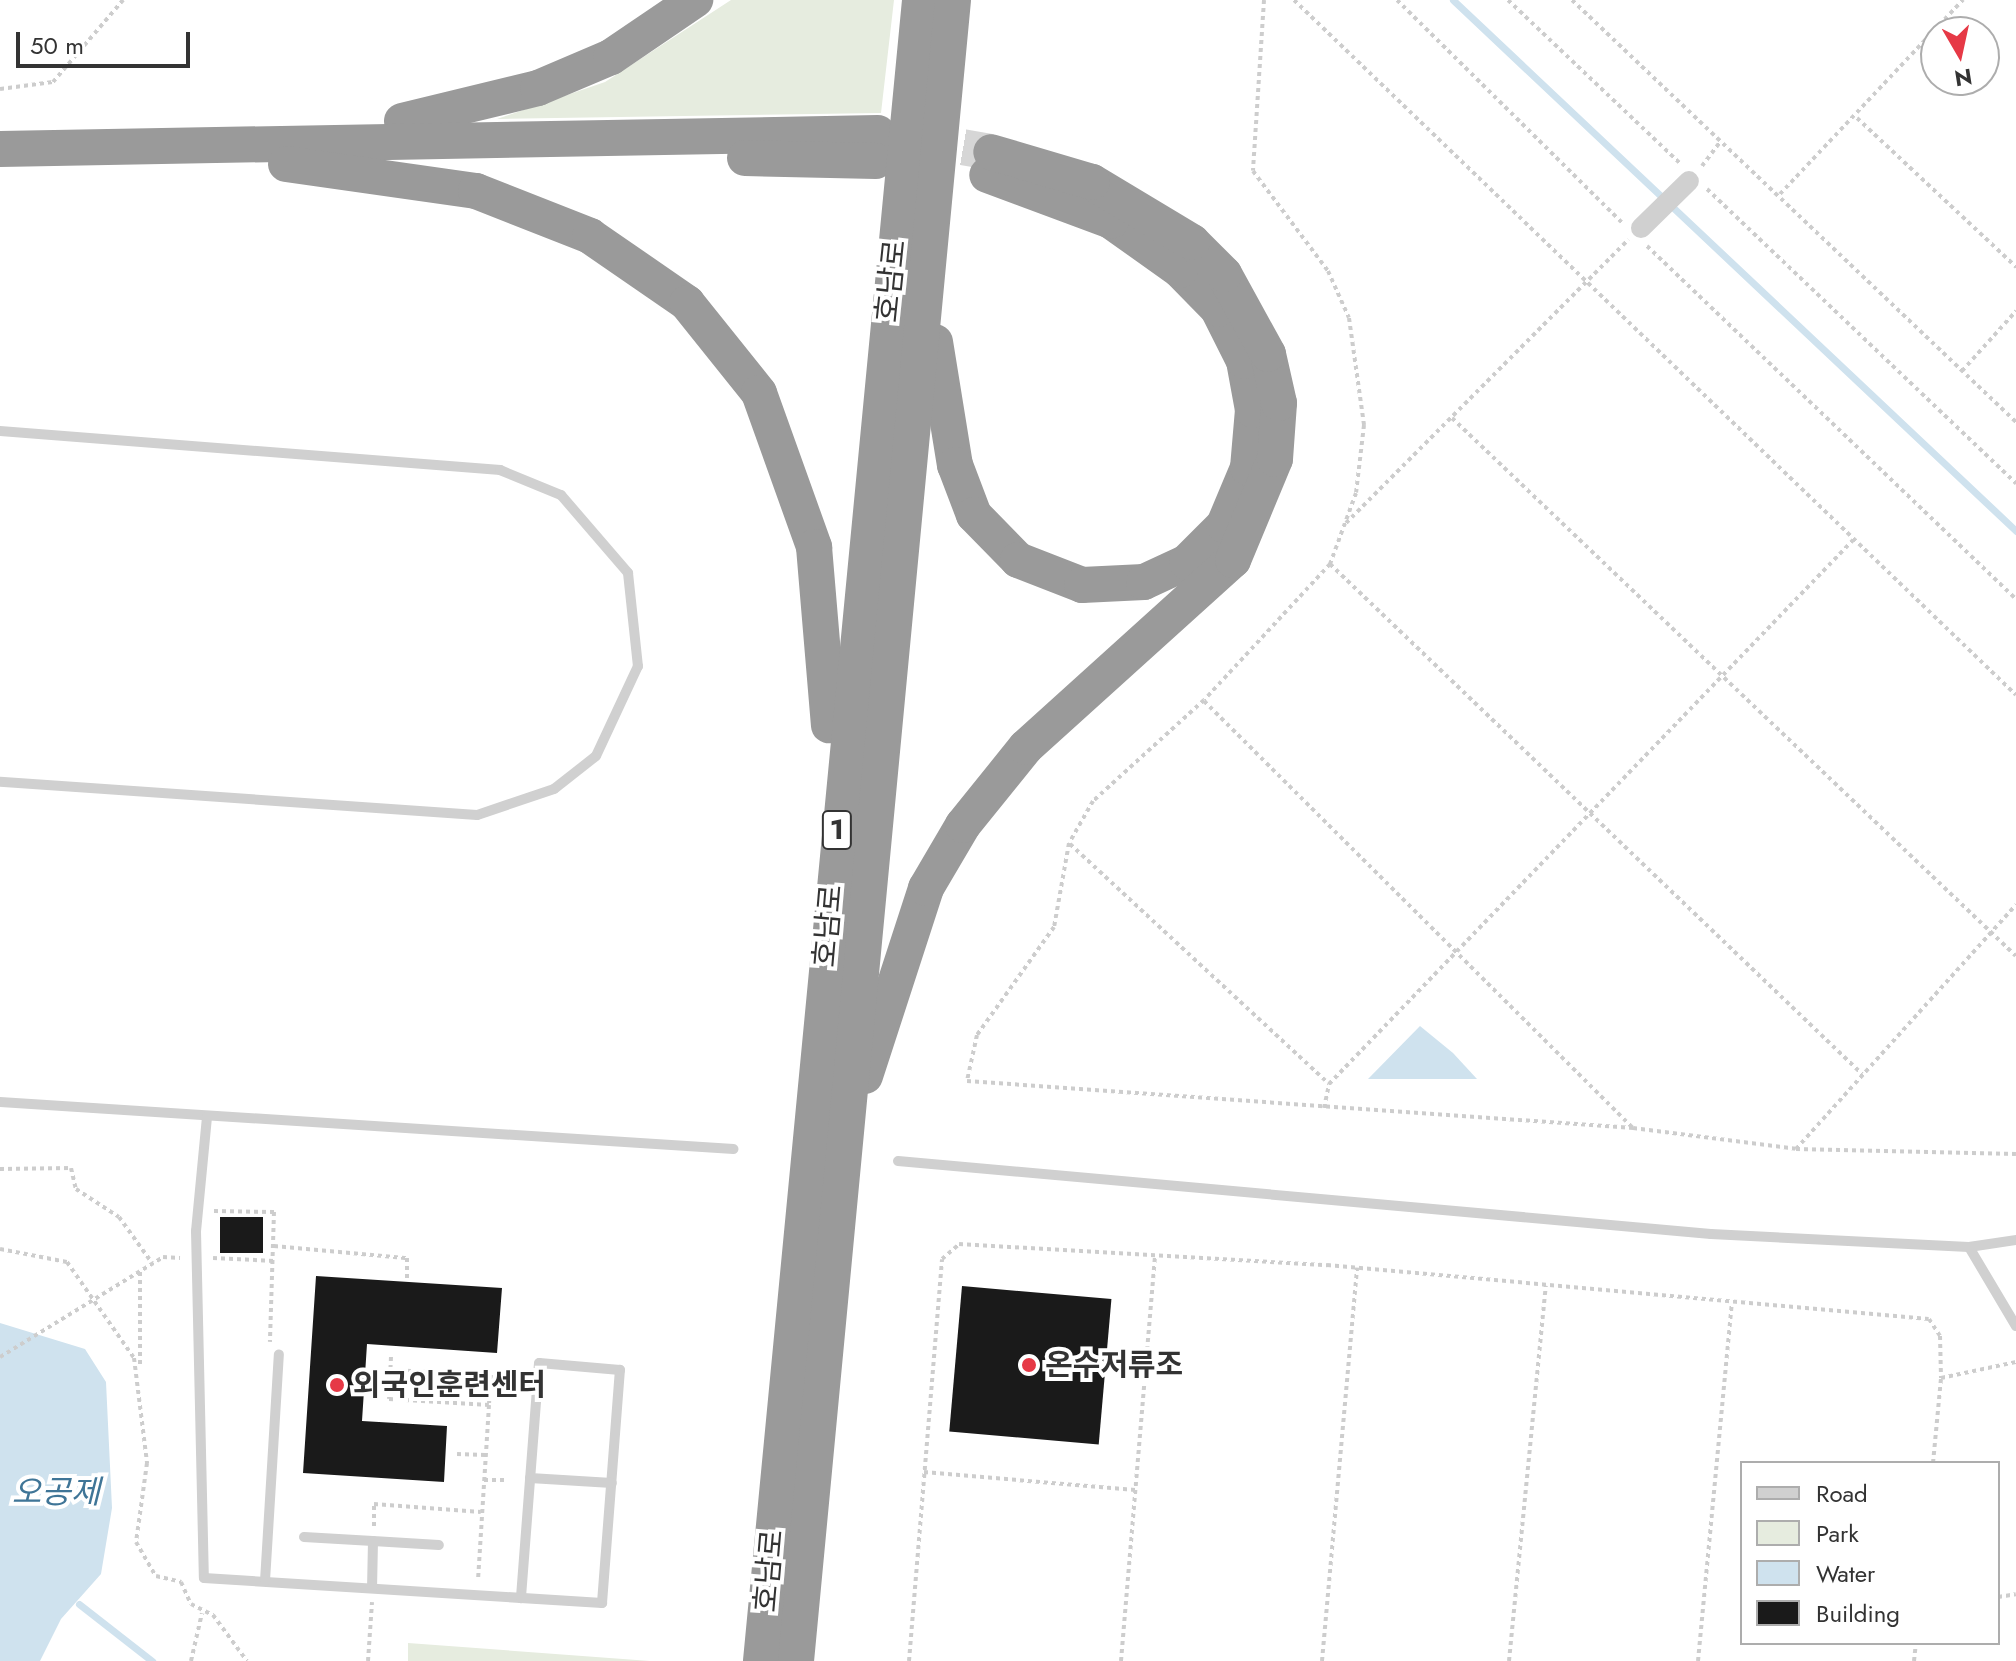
<!DOCTYPE html>
<html>
<head>
<meta charset="utf-8">
<style>
  body { margin:0 }
  #map { position:relative; width:2016px; height:1661px; overflow:hidden; background:#fff; font-family:Jost,"Noto Sans KR",sans-serif }
  div>[style] { position:absolute }
  .green>* { inset:0; background:#e6ecdf }
  .water>* { inset:0; background:#cfe2ee }
  .stream>* { height:7px; margin:-3.5px; padding:0 3.5px; transform-origin:3.5px; border-radius:3.5px; background:#cfe2ee }
  .building>* { inset:0; background:#1a1a1a; transform-origin:0 0 }
  .highway-tunnel>* { height:36px; margin-top:-18px; transform-origin:0; background:repeating-linear-gradient(90deg,#d6d6d6 0 36px,transparent 0 54px) }
  .path>* { height:4px; margin-top:-2px; transform-origin:0; background:repeating-linear-gradient(90deg,#cdcdcd 0 4px,transparent 0 8px) }
  .lane>* { height:10px; margin:-5px; padding:0 5px; transform-origin:5px; border-radius:5px; background:#d0d0d0 }
  .street>* { height:20px; margin:-10px; padding:0 10px; transform-origin:10px; border-radius:10px; background:#d0d0d0 }
  .highway>* { height:36px; margin:-18px; padding:0 18px; transform-origin:18px; border-radius:18px; background:#9a9a9a }
  .dots>* { width:22px; height:22px; translate:-50% -50%; box-sizing:border-box; border:4px solid #fff; border-radius:50% }
  span { translate:-50% -50%; white-space:nowrap; text-align:center; line-height:1.15; -webkit-text-stroke:8px #fff; paint-order:stroke }
  .shield-label span { padding:2px 6px; background:#fff; border:2px solid; border-radius:6px; -webkit-text-stroke-width:0 }
  .shield-label { font-size:28px; color:#333; font-weight:700 }
  .street-label { font-size:30px; color:#333 }
  .poi-label { font-size:30px; color:#333; font-weight:700 }
  .left { translate:0 -50%; text-align:left }
  .water-label { font-size:32px; color:#3f7597; font-style:italic }
  .legend { position:absolute; left:1740px; top:1461px; width:260px; height:184px; box-sizing:border-box; background:#fff; border:2px solid #adadad; margin:0; padding:10px 14px; list-style:none; font-size:24px; color:#333 }
  .legend li { display:flex; align-items:center; gap:16px; height:40px }
  .legend b { width:40px; border:2px solid #adadad }
  .north { position:absolute; left:1920px; top:16px; width:80px; height:80px; box-sizing:border-box; background:#fff; border:2px solid #adadad; border-radius:50%; rotate:171deg; font-size:22px; font-weight:700; line-height:32px; text-align:center; color:#333 }
  .north::after { content:''; display:block; margin:auto; width:28px; height:36px; background:#e63946; clip-path:polygon(50% 0,100% 100%,50% 72%,0 100%) }
  .scale { position:absolute; left:16px; top:32px; width:174px; height:36px; box-sizing:border-box; border:4px solid #333; border-top:0; padding-left:10px; font-size:24px; line-height:28px; white-space:nowrap; color:#333; -webkit-text-stroke:6px #fff; paint-order:stroke }
</style>
</head>
<body>
<div id="map">
  <div class="green">
    <i style="clip-path:polygon(731px 0,894px 0,881px 113px,497px 119px,605px 82px)"></i>
    <i style="clip-path:polygon(408px 1643px,650px 1661px,408px 1661px)"></i>
  </div>
  <div class="water">
    <i style="clip-path:polygon(1420px 1026px,1453px 1053px,1477px 1079px,1368px 1079px)"></i>
    <i style="clip-path:polygon(0 1323px,85px 1349px,106px 1382px,112px 1508px,101px 1574px,61px 1619px,40px 1661px,0 1661px)"></i>
  </div>
  <div class="stream">
    <i style="left:1453px;top:0;width:774px;rotate:43.32deg"></i>
    <i style="left:79px;top:1604px;width:93px;rotate:38deg"></i>
  </div>
  <div class="building">
    <i style="left:220px;top:1217px;width:43px;height:36px"></i>
    <i style="clip-path:polygon(316px 1276px,502px 1288px,497px 1353px,367px 1344px,362px 1421px,447px 1426px,444px 1482px,303px 1473px)"></i>
    <i style="left:962px;top:1286px;width:150px;height:146px;rotate:5deg"></i>
  </div>
  <div class="highway-tunnel">
    <i style="left:910px;top:138px;width:82px;rotate:9.8deg"></i>
  </div>
  <div class="path">
    <i style="left:1264px;top:0;width:171px;rotate:93.7deg"></i>
    <i style="left:1253px;top:171px;width:125px;rotate:53.1deg"></i>
    <i style="left:1328px;top:271px;width:51px;rotate:65.9deg"></i>
    <i style="left:1349px;top:318px;width:108px;rotate:82deg"></i>
    <i style="left:1364px;top:425px;width:68px;rotate:96.7deg"></i>
    <i style="left:1356px;top:493px;width:76px;rotate:110.1deg"></i>
    <i style="left:1330px;top:564px;width:185px;rotate:132.8deg"></i>
    <i style="left:1204px;top:700px;width:150px;rotate:137.7deg"></i>
    <i style="left:1093px;top:801px;width:48px;rotate:119.7deg"></i>
    <i style="left:1069px;top:843px;width:85px;rotate:100.1deg"></i>
    <i style="left:1054px;top:927px;width:133px;rotate:125.5deg"></i>
    <i style="left:977px;top:1035px;width:47px;rotate:102.3deg"></i>
    <i style="left:967px;top:1081px;width:668px;rotate:4.04deg"></i>
    <i style="left:1633px;top:1128px;width:164px;rotate:7.3deg"></i>
    <i style="left:1796px;top:1149px;width:220px;rotate:1.3deg"></i>
    <i style="left:1294px;top:0;width:1002px;rotate:43.91deg"></i>
    <i style="left:1397px;top:0;width:318px;rotate:44.7deg"></i>
    <i style="left:1508px;top:0;width:238px;rotate:43.5deg"></i>
    <i style="left:1572px;top:0;width:613px;rotate:43.54deg"></i>
    <i style="left:0;top:89px;width:53px;rotate:-7.5deg"></i>
    <i style="left:53px;top:82px;width:108px;rotate:-49.5deg"></i>
    <i style="left:1857px;top:118px;width:218px;rotate:43.1deg"></i>
    <i style="left:1702px;top:166px;width:30px;rotate:-53deg"></i>
    <i style="left:1707px;top:189px;width:427px;rotate:43.6deg"></i>
    <i style="left:1780px;top:194px;width:267px;rotate:-46.7deg"></i>
    <i style="left:1647px;top:246px;width:511px;rotate:43.73deg"></i>
    <i style="left:1962px;top:371px;width:81px;rotate:-48deg"></i>
    <i style="left:1452px;top:418px;width:779px;rotate:43.65deg"></i>
    <i style="left:1346px;top:523px;width:400px;rotate:-45.1deg"></i>
    <i style="left:1330px;top:564px;width:737px;rotate:43.79deg"></i>
    <i style="left:1204px;top:701px;width:605px;rotate:44.87deg"></i>
    <i style="left:1070px;top:844px;width:353px;rotate:42.8deg"></i>
    <i style="left:1324px;top:1108px;width:25px;rotate:-78deg"></i>
    <i style="left:1329px;top:1084px;width:757px;rotate:-46.07deg"></i>
    <i style="left:1796px;top:1149px;width:329px;rotate:-48deg"></i>
    <i style="left:0;top:1169px;width:71px;rotate:-0.8deg"></i>
    <i style="left:71px;top:1168px;width:22px;rotate:77deg"></i>
    <i style="left:76px;top:1189px;width:51px;rotate:33.1deg"></i>
    <i style="left:119px;top:1217px;width:57px;rotate:54.3deg"></i>
    <i style="left:214px;top:1211px;width:60px;rotate:1deg"></i>
    <i style="left:274px;top:1212px;width:130px;rotate:91.8deg"></i>
    <i style="left:274px;top:1246px;width:134px;rotate:5.2deg"></i>
    <i style="left:407px;top:1258px;width:24px;rotate:90deg"></i>
    <i style="left:0;top:1249px;width:68px;rotate:11deg"></i>
    <i style="left:67px;top:1262px;width:117px;rotate:55.1deg"></i>
    <i style="left:134px;top:1358px;width:106px;rotate:82.9deg"></i>
    <i style="left:147px;top:1463px;width:80px;rotate:97.9deg"></i>
    <i style="left:136px;top:1542px;width:39px;rotate:60deg"></i>
    <i style="left:156px;top:1576px;width:26px;rotate:13deg"></i>
    <i style="left:181px;top:1582px;width:24px;rotate:66deg"></i>
    <i style="left:191px;top:1604px;width:25px;rotate:27deg"></i>
    <i style="left:213px;top:1615px;width:57px;rotate:53.5deg"></i>
    <i style="left:213px;top:1258px;width:61px;rotate:2.8deg"></i>
    <i style="left:140px;top:1272px;width:95px;rotate:90deg"></i>
    <i style="left:0;top:1357px;width:191px;rotate:-31.5deg"></i>
    <i style="left:163px;top:1257px;width:17px;rotate:3deg"></i>
    <i style="left:391px;top:1357px;width:42px;rotate:92.7deg"></i>
    <i style="left:389px;top:1399px;width:100px;rotate:3.4deg"></i>
    <i style="left:489px;top:1405px;width:176px;rotate:93.6deg"></i>
    <i style="left:391px;top:1370px;width:100px;rotate:2.9deg"></i>
    <i style="left:491px;top:1375px;width:30px;rotate:94deg"></i>
    <i style="left:457px;top:1454px;width:28px;rotate:2deg"></i>
    <i style="left:1933px;top:1463px;width:85px;rotate:-84.6deg"></i>
    <i style="left:924px;top:1472px;width:212px;rotate:4.9deg"></i>
    <i style="left:484px;top:1480px;width:24px"></i>
    <i style="left:374px;top:1526px;width:22px;rotate:-90deg"></i>
    <i style="left:374px;top:1504px;width:107px;rotate:4.3deg"></i>
    <i style="left:1998px;top:1597px;width:18px;rotate:-9deg"></i>
    <i style="left:191px;top:1661px;width:49px;rotate:-77.1deg"></i>
    <i style="left:368px;top:1661px;width:59px;rotate:-86.1deg"></i>
    <i style="left:909px;top:1661px;width:403px;rotate:-85.3deg"></i>
    <i style="left:942px;top:1259px;width:23px;rotate:-41deg"></i>
    <i style="left:959px;top:1244px;width:369px;rotate:3.3deg"></i>
    <i style="left:1327px;top:1265px;width:604px;rotate:5.13deg"></i>
    <i style="left:1929px;top:1319px;width:20px;rotate:57deg"></i>
    <i style="left:1940px;top:1336px;width:42px;rotate:88.6deg"></i>
    <i style="left:1941px;top:1378px;width:77px;rotate:-12deg"></i>
    <i style="left:1121px;top:1661px;width:407px;rotate:-85.2deg"></i>
    <i style="left:1322px;top:1661px;width:395px;rotate:-84.9deg"></i>
    <i style="left:1509px;top:1661px;width:377px;rotate:-84.4deg"></i>
    <i style="left:1698px;top:1661px;width:359px;rotate:-84.6deg"></i>
    <i style="left:1914px;top:1661px;width:18px;rotate:-84deg"></i>
  </div>
  <div class="lane">
    <i style="left:0;top:431px;width:502px;rotate:4.46deg"></i>
    <i style="left:500px;top:470px;width:66px;rotate:22.3deg"></i>
    <i style="left:561px;top:495px;width:103px;rotate:49.3deg"></i>
    <i style="left:628px;top:573px;width:94px;rotate:83.9deg"></i>
    <i style="left:638px;top:666px;width:99px;rotate:115deg"></i>
    <i style="left:596px;top:756px;width:53px;rotate:141.8deg"></i>
    <i style="left:554px;top:789px;width:81px;rotate:161.3deg"></i>
    <i style="left:477px;top:815px;width:478px;rotate:-176deg"></i>
    <i style="left:0;top:1102px;width:735px;rotate:3.67deg"></i>
    <i style="left:207px;top:1117px;width:115px;rotate:95.5deg"></i>
    <i style="left:196px;top:1231px;width:347px;rotate:88.7deg"></i>
    <i style="left:204px;top:1578px;width:399px;rotate:3.6deg"></i>
    <i style="left:602px;top:1603px;width:234px;rotate:-85.6deg"></i>
    <i style="left:620px;top:1370px;width:81px;rotate:-175.1deg"></i>
    <i style="left:539px;top:1363px;width:236px;rotate:94.4deg"></i>
    <i style="left:898px;top:1161px;width:816px;rotate:5.13deg"></i>
    <i style="left:1711px;top:1234px;width:258px;rotate:2.9deg"></i>
    <i style="left:1969px;top:1247px;width:48px;rotate:-8.5deg"></i>
    <i style="left:1969px;top:1247px;width:92px;rotate:59.3deg"></i>
    <i style="left:530px;top:1478px;width:82px;rotate:3.5deg"></i>
    <i style="left:304px;top:1537px;width:69px;rotate:3.3deg"></i>
    <i style="left:373px;top:1541px;width:47px;rotate:91.2deg"></i>
    <i style="left:373px;top:1541px;width:66px;rotate:3.5deg"></i>
    <i style="left:265px;top:1581px;width:227px;rotate:-86.5deg"></i>
  </div>
  <div class="street">
    <i style="left:1641px;top:228px;width:67px;rotate:-44.4deg"></i>
  </div>
  <div class="highway">
    <i style="left:402px;top:121px;width:140px;rotate:-13.6deg"></i>
    <i style="left:538px;top:88px;width:79px;rotate:-23deg"></i>
    <i style="left:611px;top:57px;width:102px;rotate:-34.2deg"></i>
    <i style="left:0;top:149px;width:878px;rotate:-1.04deg"></i>
    <i style="left:745px;top:158px;width:131px;rotate:1.3deg"></i>
    <i style="left:286px;top:164px;width:192px;rotate:8.1deg"></i>
    <i style="left:476px;top:191px;width:123px;rotate:21.5deg"></i>
    <i style="left:590px;top:236px;width:118px;rotate:34.6deg"></i>
    <i style="left:687px;top:303px;width:115px;rotate:51.3deg"></i>
    <i style="left:759px;top:393px;width:164px;rotate:70.3deg"></i>
    <i style="left:814px;top:547px;width:179px;rotate:85.2deg"></i>
    <i style="left:935px;top:342px;width:125px;rotate:80.8deg"></i>
    <i style="left:955px;top:465px;width:53px;rotate:69.2deg"></i>
    <i style="left:974px;top:515px;width:63px;rotate:45.6deg"></i>
    <i style="left:1018px;top:560px;width:69px;rotate:21.3deg"></i>
    <i style="left:1082px;top:585px;width:62px;rotate:-2.8deg"></i>
    <i style="left:1144px;top:582px;width:47px;rotate:-24.9deg"></i>
    <i style="left:1187px;top:562px;width:52px;rotate:-45deg"></i>
    <i style="left:1224px;top:525px;width:62px;rotate:-67.2deg"></i>
    <i style="left:1248px;top:468px;width:58px;rotate:-85.1deg"></i>
    <i style="left:1253px;top:410px;width:50px;rotate:-100.4deg"></i>
    <i style="left:1244px;top:361px;width:58px;rotate:-116.6deg"></i>
    <i style="left:1218px;top:309px;width:54px;rotate:-134.3deg"></i>
    <i style="left:1180px;top:270px;width:85px;rotate:-144.6deg"></i>
    <i style="left:1111px;top:221px;width:132px;rotate:-159.6deg"></i>
    <i style="left:865px;top:1076px;width:198px;rotate:-72deg"></i>
    <i style="left:926px;top:888px;width:73px;rotate:-59.6deg"></i>
    <i style="left:963px;top:825px;width:100px;rotate:-51.1deg"></i>
    <i style="left:1026px;top:747px;width:279px;rotate:-42.1deg"></i>
    <i style="left:1233px;top:560px;width:109px;rotate:-67.4deg"></i>
    <i style="left:1275px;top:459px;width:56px;rotate:-85.9deg"></i>
    <i style="left:1279px;top:403px;width:50px;rotate:-102.7deg"></i>
    <i style="left:1268px;top:354px;width:91px;rotate:-118.8deg"></i>
    <i style="left:1224px;top:274px;width:45px;rotate:-135deg"></i>
    <i style="left:1192px;top:242px;width:117px;rotate:-149deg"></i>
    <i style="left:1092px;top:182px;width:105px;rotate:-163.5deg"></i>
    <i style="left:761px;top:1661px;width:1669px;rotate:-84.53deg"></i>
    <i style="left:796px;top:1661px;width:1668px;rotate:-84.6deg"></i>
  </div>
  <div class="dots">
    <i style="left:1029px;top:1365px;background:#e63946"></i>
    <i style="left:337px;top:1385px;background:#e63946"></i>
  </div>
  <div class="shield-label">
    <span style="left:837px;top:830px">1</span>
  </div>
  <div class="street-label">
    <span style="left:891px;top:281px;rotate:-84deg">호남로</span>
    <span style="left:828px;top:926px;rotate:-85deg">호남로</span>
    <span style="left:769px;top:1571px;rotate:-85deg">호남로</span>
  </div>
  <div class="poi-label">
    <span class="left" style="left:1045px;top:1365px">온수저류조</span>
    <span class="left" style="left:353px;top:1385px">외국인훈련센터</span>
  </div>
  <div class="water-label">
    <span style="left:56px;top:1492px">오공제</span>
  </div>
  <ul class="legend">
  <li><b style="height:10px;background:#d0d0d0"></b>Road</li>
  <li><b style="height:22px;background:#e6ecdf"></b>Park</li>
  <li><b style="height:22px;background:#cfe2ee"></b>Water</li>
  <li><b style="height:22px;background:#1a1a1a"></b>Building</li>
  </ul>
  <div class="north">N</div>
  <div class="scale">50 m</div>
</div>
</body>
</html>
